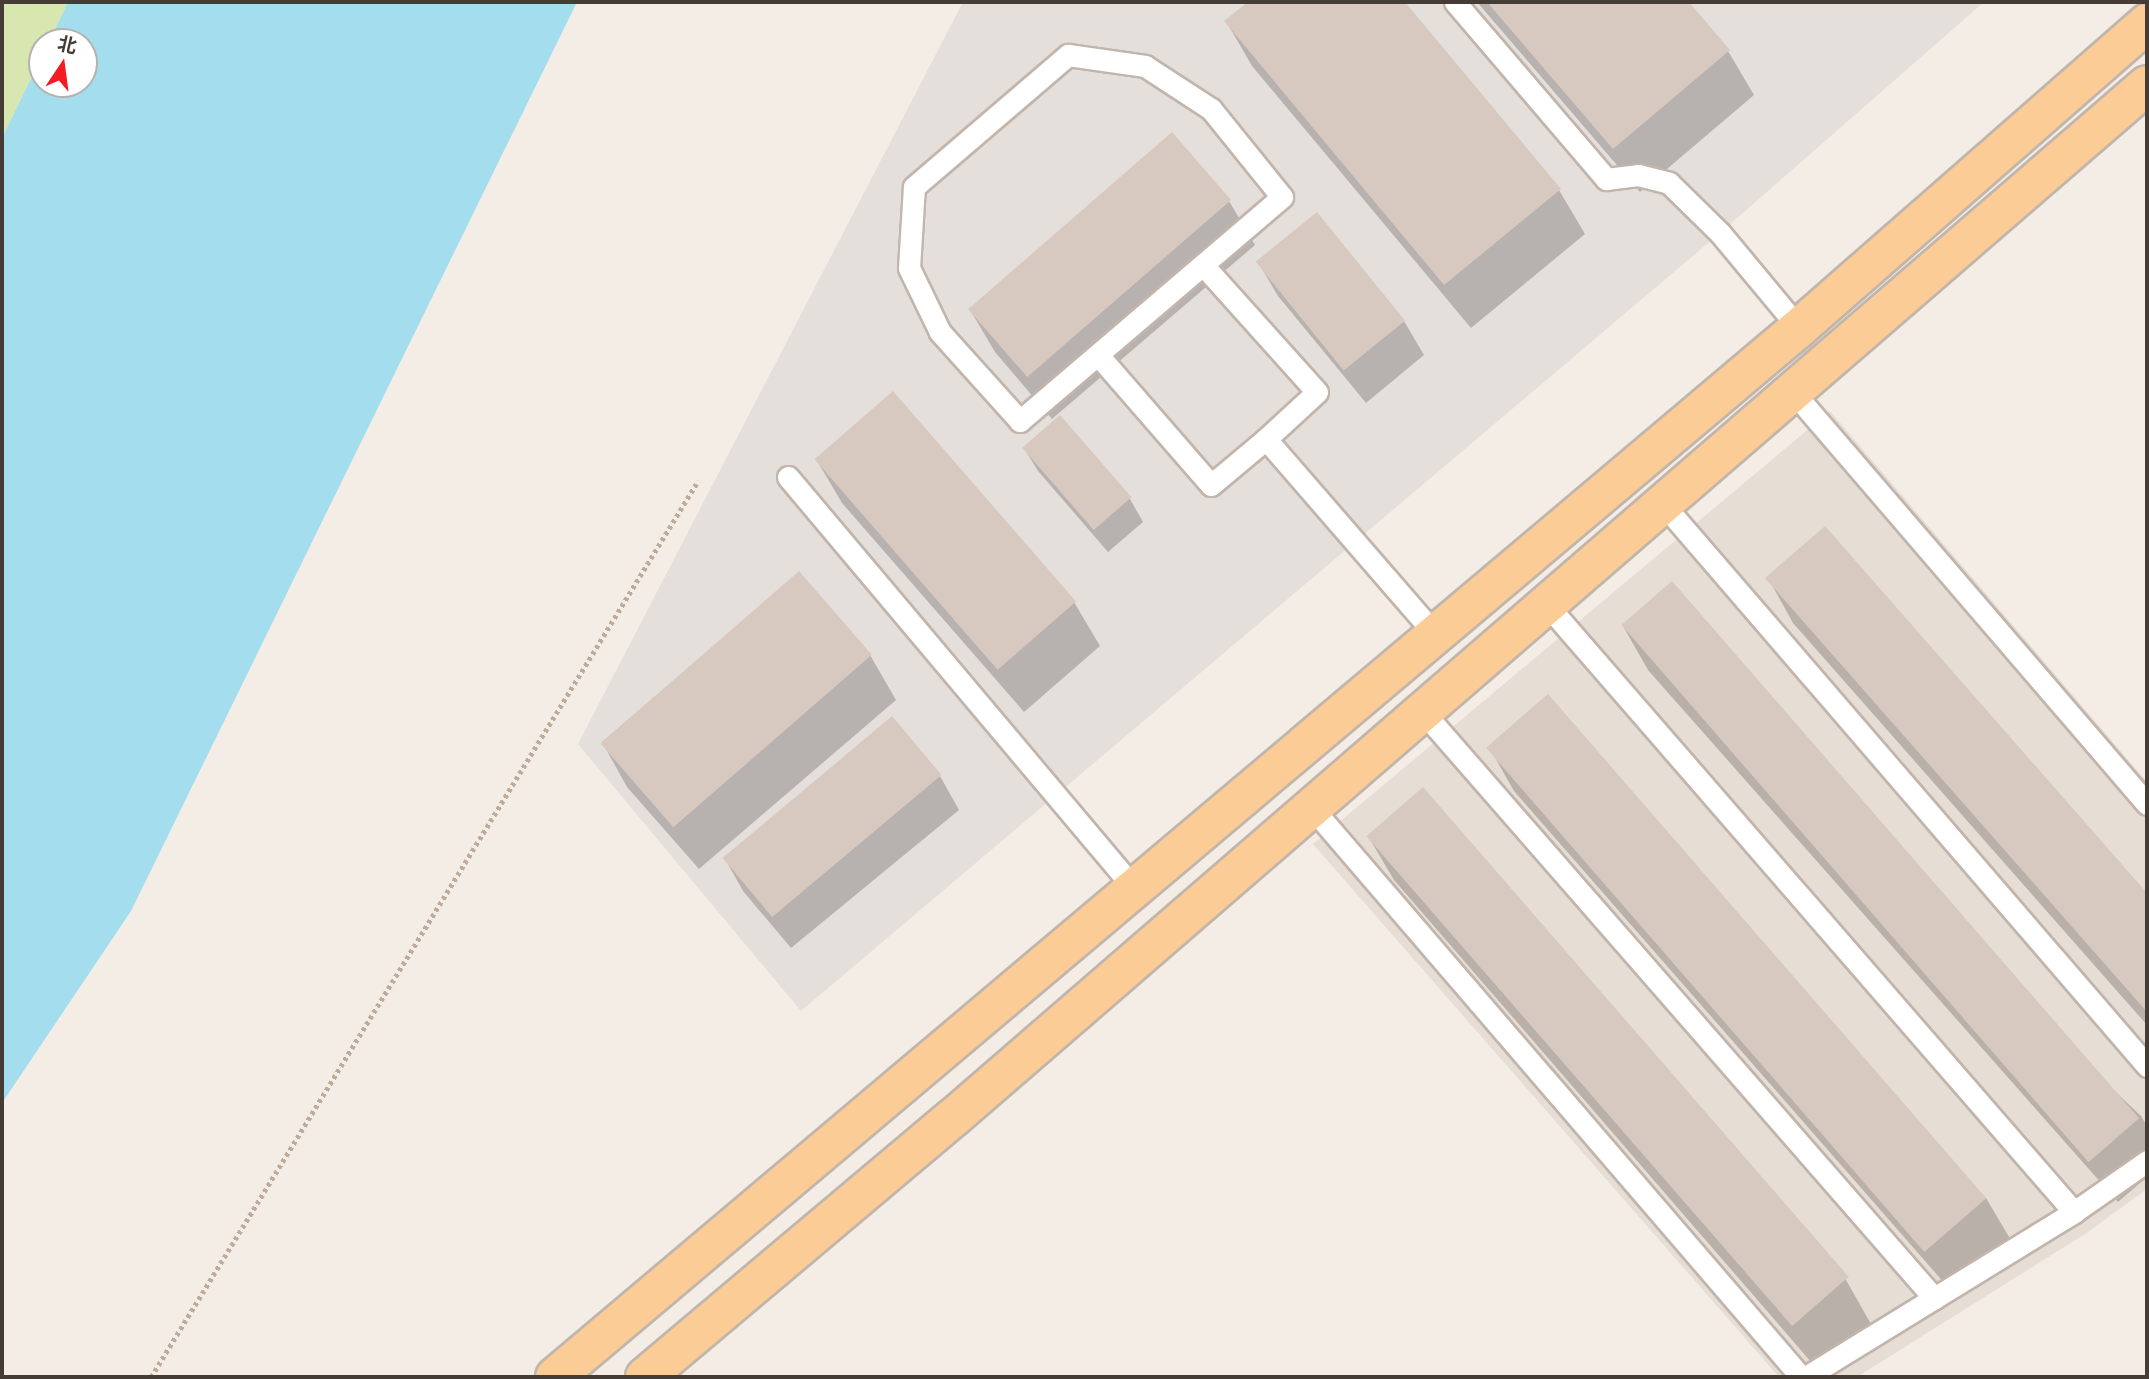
<!DOCTYPE html>
<html>
<head>
<meta charset="utf-8">
<style>
  body { margin:0 }
  #map { position:relative; width:2149px; height:1379px; overflow:hidden; background:#f3ede6; font-family:Lato,"Noto Sans SC",sans-serif }
  div>[style] { position:absolute }
  .residential>* { inset:0; background:#e6ddd4 }
  .industrial>* { inset:0; background:#e5dfdb }
  .green>* { inset:0; background:#d8e6b0 }
  .water>* { inset:0; background:#a4ddee }
  .shadow>* { inset:0; background:#0003 }
  .building>* { inset:0; background:#d7c9bf; transform-origin:0 0 }
  .path>* { height:4.5px; margin-top:-2.25px; transform-origin:0; background:repeating-linear-gradient(90deg,#bfab9b 0 3.5px,transparent 0 7px) }
  .roads { filter:drop-shadow(2px 0 #c1b5ac) drop-shadow(-2px 0 #c1b5ac) drop-shadow(0 2px #c1b5ac) drop-shadow(0 -2px #c1b5ac) }
  .lane>* { height:21px; margin:-10.5px; padding:0 10.5px; transform-origin:10.5px; border-radius:10.5px; background:#fff }
  .primary>* { height:38px; margin:-19px; padding:0 19px; transform-origin:19px; border-radius:19px; background:#fbcc96 }
  span { translate:-50% -50%; white-space:nowrap; text-align:center; line-height:1.15; -webkit-text-stroke:6px #fff; paint-order:stroke }
  .frame { position:absolute; inset:0; border:4px solid #453c36; pointer-events:none }
  .north { position:absolute; left:28px; top:28px; width:70px; height:70px; box-sizing:border-box; background:#fff; border:2px solid #b5b1af; border-radius:50%; rotate:13deg; font-size:19px; font-weight:700; line-height:28px; text-align:center; color:#453c36 }
  .north::after { content:''; display:block; margin:auto; width:24px; height:32px; background:#f41c24; clip-path:polygon(50% 0,100% 100%,50% 72%,0 100%) }
</style>
</head>
<body>
<div id="map">
  <div class="residential">
    <i style="clip-path:polygon(1830px 411px,2147px 782px,2147px 1189px,2088px 1232px,1857px 1377px,1779px 1377px,1313px 844px)"></i>
  </div>
  <div class="industrial">
    <i style="clip-path:polygon(963px 2px,1984px 2px,1720px 233px,801px 1011px,578px 744px)"></i>
  </div>
  <div class="green">
    <i style="clip-path:polygon(2px 2px,68px 2px,49px 42px,42px 42px,42px 56px,2px 138px)"></i>
  </div>
  <div class="water">
    <i style="clip-path:polygon(68px 2px,577px 2px,131px 911px,2px 1103px,2px 138px,42px 56px,42px 84px,84px 84px,84px 42px,49px 42px)"></i>
  </div>
  <div class="shadow">
    <i style="clip-path:polygon(1250px 2px,1403px 2px,1559px 190px,1585px 234px,1471px 328px,1252px 66px,1226px 21px)"></i>
    <i style="clip-path:polygon(1477px 2px,1687px 2px,1728px 51px,1754px 95px,1640px 192px)"></i>
    <i style="clip-path:polygon(1229px 201px,1255px 245px,1052px 419px,995px 352px,969px 308px)"></i>
    <i style="clip-path:polygon(1258px 262px,1404px 321px,1424px 355px,1366px 403px,1278px 296px)"></i>
    <i style="clip-path:polygon(1060px 418px,1130px 499px,1143px 522px,1108px 552px,1038px 471px,1024px 448px)"></i>
    <i style="clip-path:polygon(816px 459px,1074px 602px,1100px 646px,1024px 712px,842px 503px)"></i>
    <i style="clip-path:polygon(1824px 528px,2147px 895px,2147px 1025px,1793px 623px,1768px 578px)"></i>
    <i style="clip-path:polygon(799px 573px,870px 655px,896px 700px,699px 869px,627px 787px,602px 742px)"></i>
    <i style="clip-path:polygon(1623px 626px,2141px 1116px,2147px 1126px,2147px 1177px,2118px 1202px,1648px 670px)"></i>
    <i style="clip-path:polygon(892px 719px,940px 776px,959px 810px,791px 948px,743px 891px,724px 857px)"></i>
    <i style="clip-path:polygon(1489px 747px,1986px 1198px,2012px 1242px,1953px 1293px,1514px 791px)"></i>
    <i style="clip-path:polygon(1422px 790px,1846px 1280px,1871px 1324px,1818px 1370px,1394px 880px,1368px 836px)"></i>
  </div>
  <div class="building">
    <i style="clip-path:polygon(1248px 2px,1405px 2px,1561px 189px,1444px 285px,1224px 21px)"></i>
    <i style="clip-path:polygon(1487px 2px,1689px 2px,1730px 50px,1613px 149px)"></i>
    <i style="left:1172px;top:132px;width:90px;height:270px;rotate:49deg"></i>
    <i style="left:1317px;top:212px;width:140px;height:79px;rotate:51deg"></i>
    <i style="left:893px;top:391px;width:279px;height:104px;rotate:49deg"></i>
    <i style="left:1060px;top:415px;width:109px;height:50px;rotate:49deg"></i>
    <i style="clip-path:polygon(1825px 526px,2147px 893px,2147px 1012px,1765px 578px)"></i>
    <i style="left:799px;top:571px;width:111px;height:263px;rotate:49deg"></i>
    <i style="left:1672px;top:581px;width:712px;height:67px;rotate:49deg"></i>
    <i style="left:1548px;top:694px;width:668px;height:82px;rotate:49deg"></i>
    <i style="left:892px;top:716px;width:77px;height:221px;rotate:50deg"></i>
    <i style="left:1423px;top:787px;width:649px;height:75px;rotate:49deg"></i>
  </div>
  <div class="path">
    <i style="left:151px;top:1377px;width:1050px;rotate:-58.6deg"></i>
  </div>
  <div class="roads">
    <div class="lane">
      <i style="left:1455px;top:2px;width:233px;rotate:49.5deg"></i>
      <i style="left:1606px;top:179px;width:32px;rotate:-7deg"></i>
      <i style="left:1638px;top:175px;width:32px;rotate:14deg"></i>
      <i style="left:1669px;top:183px;width:71px;rotate:44.4deg"></i>
      <i style="left:1720px;top:233px;width:124px;rotate:50.3deg"></i>
      <i style="left:1068px;top:55px;width:78px;rotate:8.1deg"></i>
      <i style="left:1145px;top:66px;width:79px;rotate:33.1deg"></i>
      <i style="left:1211px;top:109px;width:113px;rotate:51.1deg"></i>
      <i style="left:1282px;top:197px;width:345px;rotate:139.5deg"></i>
      <i style="left:1020px;top:421px;width:120px;rotate:-132deg"></i>
      <i style="left:940px;top:332px;width:71px;rotate:-115.8deg"></i>
      <i style="left:909px;top:268px;width:81px;rotate:-86.5deg"></i>
      <i style="left:914px;top:187px;width:203px;rotate:-40.6deg"></i>
      <i style="left:1098px;top:355px;width:172px;rotate:49deg"></i>
      <i style="left:1211px;top:485px;width:72px;rotate:-39.9deg"></i>
      <i style="left:1266px;top:439px;width:69px;rotate:-42.7deg"></i>
      <i style="left:1317px;top:392px;width:171px;rotate:-131.9deg"></i>
      <i style="left:1793px;top:392px;width:543px;rotate:49.33deg"></i>
      <i style="left:1266px;top:439px;width:258px;rotate:49.1deg"></i>
      <i style="left:788px;top:477px;width:537px;rotate:49.91deg"></i>
      <i style="left:1663px;top:504px;width:742px;rotate:49.26deg"></i>
      <i style="left:1547px;top:605px;width:804px;rotate:49.04deg"></i>
      <i style="left:1423px;top:712px;width:778px;rotate:48.91deg"></i>
      <i style="left:1312px;top:808px;width:750px;rotate:49.32deg"></i>
      <i style="left:1806px;top:1377px;width:315px;rotate:-31.6deg"></i>
      <i style="left:2074px;top:1212px;width:89px;rotate:-34.9deg"></i>
    </div>
    <div class="primary">
      <i style="left:555px;top:1377px;width:1627px;rotate:-40.14deg"></i>
      <i style="left:1799px;top:328px;width:463px;rotate:-41.2deg"></i>
      <i style="left:645px;top:1377px;width:404px;rotate:-40.1deg"></i>
      <i style="left:954px;top:1117px;width:1577px;rotate:-40.86deg"></i>
    </div>
  </div>
  <div class="frame"></div>
  <div class="north">北</div>
</div>
</body>
</html>
